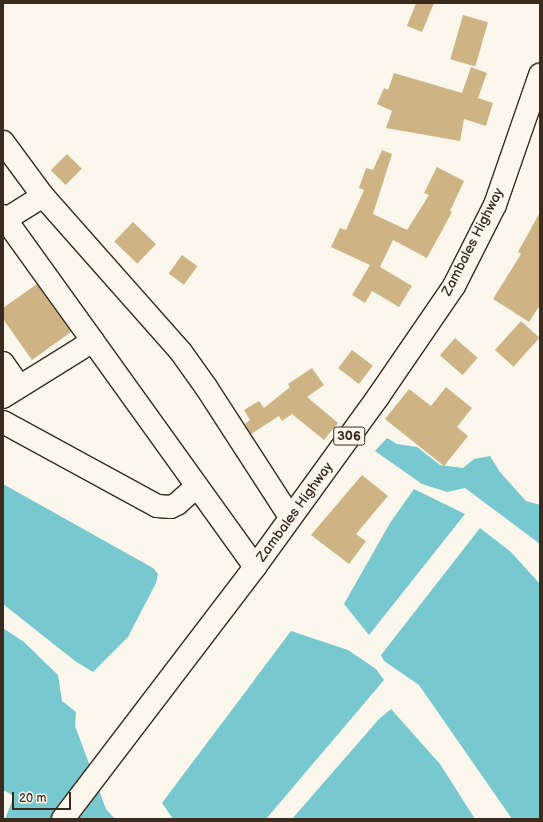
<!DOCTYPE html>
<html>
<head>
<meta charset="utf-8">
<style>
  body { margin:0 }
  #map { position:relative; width:543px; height:822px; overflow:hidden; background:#fbf7ec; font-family:"Balsamiq Sans",sans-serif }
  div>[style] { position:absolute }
  .water>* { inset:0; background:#77c8cf }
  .building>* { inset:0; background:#ceb484; transform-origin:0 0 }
  .roads { filter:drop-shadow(1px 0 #3b2a1e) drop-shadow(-1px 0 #3b2a1e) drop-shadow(0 1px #3b2a1e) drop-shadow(0 -1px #3b2a1e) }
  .minor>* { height:22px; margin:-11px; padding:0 11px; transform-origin:11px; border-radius:11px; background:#fbf7ec }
  .major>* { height:22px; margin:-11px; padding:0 11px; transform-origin:11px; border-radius:11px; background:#fbf7ec }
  span { translate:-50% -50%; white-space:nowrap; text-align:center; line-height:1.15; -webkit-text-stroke:3px #fbf7ec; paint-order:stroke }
  .shield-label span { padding:1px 3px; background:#fbf7ec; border:1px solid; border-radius:3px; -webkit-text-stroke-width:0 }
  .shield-label { font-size:13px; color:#3b2a1e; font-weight:700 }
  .street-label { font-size:14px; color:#3b2a1e }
  .frame { position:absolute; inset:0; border:4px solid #3b2a1e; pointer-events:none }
  .scale { position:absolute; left:12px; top:792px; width:59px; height:18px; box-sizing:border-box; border:2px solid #3b2a1e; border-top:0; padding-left:5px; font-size:12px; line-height:14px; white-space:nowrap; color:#3b2a1e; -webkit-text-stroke:3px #fbf7ec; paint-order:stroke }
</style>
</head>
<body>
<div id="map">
  <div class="water">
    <i style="clip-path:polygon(387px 438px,397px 444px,417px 447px,440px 465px,463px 468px,474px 459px,490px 456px,500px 472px,526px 501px,540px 505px,540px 544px,465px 488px,447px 492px,422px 484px,375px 451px)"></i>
    <i style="clip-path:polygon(3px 484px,153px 568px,158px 574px,156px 583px,128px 637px,93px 672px,75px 661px,3px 604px)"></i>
    <i style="clip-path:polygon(414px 489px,465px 514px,369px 635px,344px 604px,390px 523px)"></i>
    <i style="clip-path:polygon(480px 528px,511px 552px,540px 584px,540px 819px,512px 819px,419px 685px,384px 661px,381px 655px)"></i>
    <i style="clip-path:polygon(3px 628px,24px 642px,58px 675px,62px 701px,76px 712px,75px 726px,106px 809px,115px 819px,5px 819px,14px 796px,3px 790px)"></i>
    <i style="clip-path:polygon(291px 631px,348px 650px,376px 669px,384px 680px,266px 819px,173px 819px,162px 803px)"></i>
    <i style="clip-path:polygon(391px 709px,440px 764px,475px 819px,292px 819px,379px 719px)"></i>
  </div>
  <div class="building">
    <i style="clip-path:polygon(416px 3px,434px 3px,422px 32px,407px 26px)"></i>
    <i style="left:463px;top:15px;width:26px;height:46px;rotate:16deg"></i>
    <i style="clip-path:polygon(471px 67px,487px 73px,478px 98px,493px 103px,486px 126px,464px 119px,460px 141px,386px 128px,392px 111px,377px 104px,384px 88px,388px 90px,394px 73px,462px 93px)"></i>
    <i style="clip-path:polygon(382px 150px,392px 154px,373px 214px,407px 230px,429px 195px,424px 193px,437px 167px,464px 181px,450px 211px,452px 212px,427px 258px,393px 240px,380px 267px,412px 286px,399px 307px,372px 291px,365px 303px,352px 295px,370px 265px,331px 247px,340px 228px,346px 230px,364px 190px,359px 188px,366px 168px,373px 170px)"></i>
    <i style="left:67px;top:154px;width:21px;height:23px;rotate:45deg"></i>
    <i style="clip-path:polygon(540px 212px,540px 305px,529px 322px,493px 299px,521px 254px,518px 252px)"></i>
    <i style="left:133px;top:222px;width:32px;height:27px;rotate:44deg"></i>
    <i style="left:182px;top:255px;width:19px;height:23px;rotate:36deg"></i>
    <i style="clip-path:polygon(37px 284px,71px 332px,32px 360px,3px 319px,3px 308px)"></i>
    <i style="left:521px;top:321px;width:25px;height:39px;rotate:42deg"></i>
    <i style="left:455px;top:338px;width:30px;height:23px;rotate:41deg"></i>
    <i style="left:352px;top:350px;width:26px;height:23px;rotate:37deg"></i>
    <i style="clip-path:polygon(312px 368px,324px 385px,307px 397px,338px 423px,324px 440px,292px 414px,282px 421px,279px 416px,251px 434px,245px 424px,250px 420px,244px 410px,259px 401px,264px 408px,290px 387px,288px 384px)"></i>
    <i style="clip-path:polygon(446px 387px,472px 408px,457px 427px,468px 436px,444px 466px,385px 419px,409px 389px,431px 406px)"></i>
    <i style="clip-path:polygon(362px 475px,388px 496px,356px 534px,366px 541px,349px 564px,311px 535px)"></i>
  </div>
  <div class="roads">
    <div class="minor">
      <i style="left:3px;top:142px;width:67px;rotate:53.5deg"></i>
      <i style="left:43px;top:196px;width:208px;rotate:48.5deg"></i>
      <i style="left:181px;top:352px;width:43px;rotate:54.5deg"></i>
      <i style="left:206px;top:387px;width:155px;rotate:57.1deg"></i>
      <i style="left:3px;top:216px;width:432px;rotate:54.3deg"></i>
      <i style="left:3px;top:221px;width:47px;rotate:-32deg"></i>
      <i style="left:3px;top:363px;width:28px;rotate:55deg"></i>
      <i style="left:3px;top:397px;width:106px;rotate:-31.9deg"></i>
      <i style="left:3px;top:422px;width:175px;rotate:28.6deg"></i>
      <i style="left:157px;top:506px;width:14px;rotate:4deg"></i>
      <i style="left:171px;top:507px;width:7px;rotate:-27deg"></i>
      <i style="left:177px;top:504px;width:25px;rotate:-42deg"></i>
    </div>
    <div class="major">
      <i style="left:63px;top:819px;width:317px;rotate:-52.7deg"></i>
      <i style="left:255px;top:567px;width:210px;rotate:-54.1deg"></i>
      <i style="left:378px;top:397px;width:135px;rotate:-55.6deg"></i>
      <i style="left:454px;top:286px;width:91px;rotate:-63.2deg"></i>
      <i style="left:495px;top:205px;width:138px;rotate:-70.9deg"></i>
    </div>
  </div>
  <div class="shield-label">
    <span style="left:349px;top:436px">306</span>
  </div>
  <div class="street-label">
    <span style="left:473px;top:242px;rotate:-63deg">Zambales Highway</span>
    <span style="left:295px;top:512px;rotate:-54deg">Zambales Highway</span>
  </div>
  <div class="frame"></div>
  <div class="scale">20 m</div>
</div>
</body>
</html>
